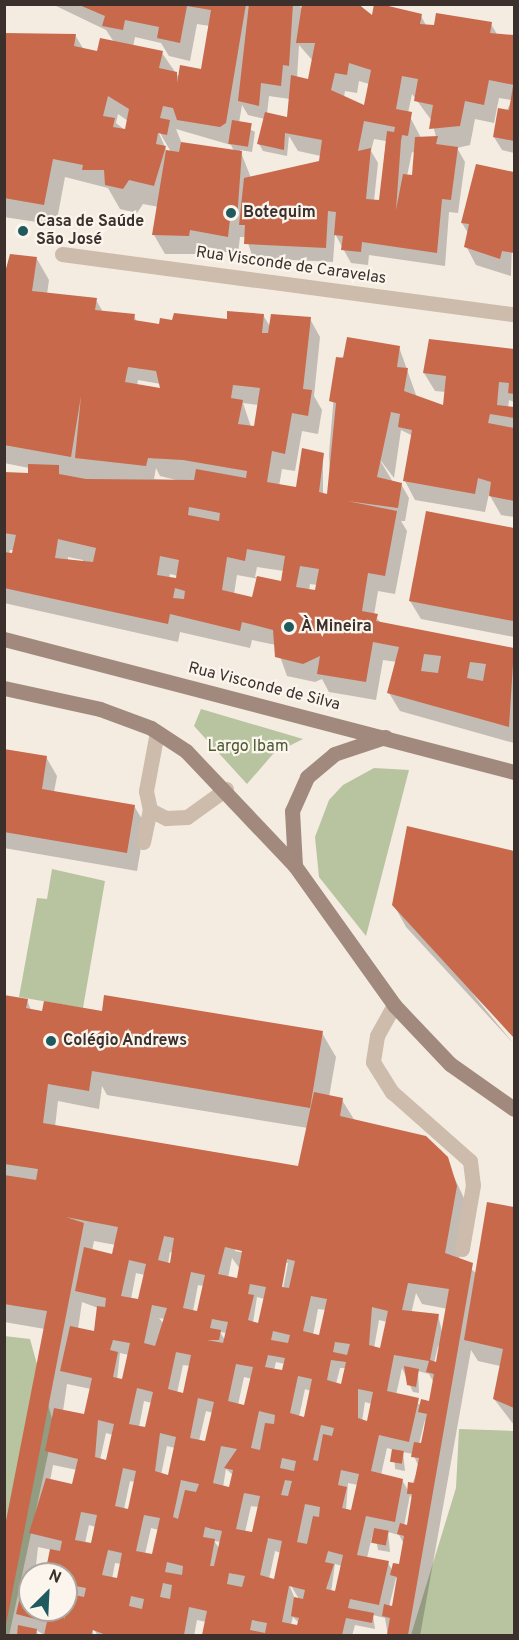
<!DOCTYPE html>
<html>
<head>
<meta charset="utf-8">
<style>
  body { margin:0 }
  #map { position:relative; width:519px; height:1640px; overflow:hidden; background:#f4ebe1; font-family:Overpass,sans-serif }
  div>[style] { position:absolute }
  .green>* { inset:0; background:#b8c4a0 }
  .shadow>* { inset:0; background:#0003 }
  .building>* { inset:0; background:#c8694b; transform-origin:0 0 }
  .service>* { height:15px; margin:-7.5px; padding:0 7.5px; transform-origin:7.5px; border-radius:7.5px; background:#cdbbac }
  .minor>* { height:15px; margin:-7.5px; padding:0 7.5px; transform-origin:7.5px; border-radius:7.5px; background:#cdbbac }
  .secondary>* { height:15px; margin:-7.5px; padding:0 7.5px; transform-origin:7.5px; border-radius:7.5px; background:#a18a7d }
  .dots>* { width:16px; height:16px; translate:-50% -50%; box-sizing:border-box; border:3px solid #fbf5ee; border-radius:50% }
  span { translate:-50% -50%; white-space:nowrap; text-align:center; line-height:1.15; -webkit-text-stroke:4.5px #fbf5ee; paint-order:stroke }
  .poi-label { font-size:16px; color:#3b302b; font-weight:700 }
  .left { translate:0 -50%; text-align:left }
  .street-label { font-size:16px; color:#3b302b }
  .park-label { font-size:16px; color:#4a5a2e }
  .frame { position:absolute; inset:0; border:6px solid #3b302b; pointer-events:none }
  .north { position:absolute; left:18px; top:1562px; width:60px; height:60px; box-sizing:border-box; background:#fbf5ee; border:2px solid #aea6a0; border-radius:50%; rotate:24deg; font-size:16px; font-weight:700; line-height:24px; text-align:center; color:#3b302b }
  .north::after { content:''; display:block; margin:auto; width:21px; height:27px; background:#1f5a5e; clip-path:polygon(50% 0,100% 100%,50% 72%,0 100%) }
</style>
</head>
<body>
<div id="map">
  <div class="green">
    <i style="clip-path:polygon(201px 709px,303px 739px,273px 754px,247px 784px,194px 726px)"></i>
    <i style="clip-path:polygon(374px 768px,409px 770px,366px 936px,319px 877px,315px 837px,329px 800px,343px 785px)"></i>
    <i style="clip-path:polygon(52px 869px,105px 881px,83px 1008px,19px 997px,37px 898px,47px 899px)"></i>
    <i style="clip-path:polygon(4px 1336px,30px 1339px,54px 1426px,9px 1636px,4px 1635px)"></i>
    <i style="clip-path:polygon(459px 1429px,514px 1431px,514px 1635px,411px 1635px,456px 1488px)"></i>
  </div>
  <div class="shadow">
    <i style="clip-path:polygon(evenodd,52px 4px,299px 4px,303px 11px,304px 4px,360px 4px,366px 15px,421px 16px,427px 27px,491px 24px,498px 36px,514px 39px,514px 153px,502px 150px,494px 137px,512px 100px,499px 98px,494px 123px,475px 119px,470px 145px,457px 148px,465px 162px,458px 213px,449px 212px,445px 266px,369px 255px,368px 265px,351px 263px,335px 234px,333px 262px,253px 258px,246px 237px,240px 237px,238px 254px,200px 248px,199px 254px,165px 254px,154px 235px,159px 207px,143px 204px,137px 213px,120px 209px,108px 188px,65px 177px,56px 225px,4px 217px,4px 35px,75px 35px,84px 50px,99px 53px,114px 42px,106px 30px,52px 4px,197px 24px,210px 26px,203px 70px,180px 79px,162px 53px,133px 47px,135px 37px,161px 43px,169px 56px,190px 61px,197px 24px,52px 4px,299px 45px,313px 61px,310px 81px,297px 78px,299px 45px,52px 4px,359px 81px,369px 84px,365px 107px,344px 97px,345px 91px,357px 93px,359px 81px,52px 4px,412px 94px,432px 121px,436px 137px,421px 138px,408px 113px,412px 94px,52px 4px,269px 96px,290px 99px,288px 122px,267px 114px,269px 96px,52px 4px,242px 105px,248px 115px,265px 119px,259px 144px,263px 151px,287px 156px,289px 136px,298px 151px,321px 156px,320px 162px,251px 178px,240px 150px,252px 152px,255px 132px,239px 123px,242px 105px,52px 4px,118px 114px,128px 121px,126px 131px,116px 123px,118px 114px,52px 4px,156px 126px,171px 152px,167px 152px,156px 126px,52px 4px,176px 129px,231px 145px,234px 151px,182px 144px,176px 129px,52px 4px,374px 139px,386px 141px,380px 202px,374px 201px,378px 163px,371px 151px,374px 139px,52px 4px,412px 152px,415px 153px,413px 176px,407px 176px,412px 152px)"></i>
    <i style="clip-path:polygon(477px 165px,514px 173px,511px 276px,476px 265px,466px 246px,468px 233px,462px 223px)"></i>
    <i style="clip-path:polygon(evenodd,37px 259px,49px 280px,47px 294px,96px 300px,103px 312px,134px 316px,137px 322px,161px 326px,263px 315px,271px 328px,310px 319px,320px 337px,314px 396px,322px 410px,318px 434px,302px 431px,295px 471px,282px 469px,279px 486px,300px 491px,323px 454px,323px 496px,331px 498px,329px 454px,337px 358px,399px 347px,416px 395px,422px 402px,444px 407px,446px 392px,435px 391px,424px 373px,431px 340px,514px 350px,514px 402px,509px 400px,508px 408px,514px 408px,514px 517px,501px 515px,489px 494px,485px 512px,415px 500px,405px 481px,413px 436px,401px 430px,394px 478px,378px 457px,393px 482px,401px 484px,409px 498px,405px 521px,401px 521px,407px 531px,395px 594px,378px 591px,374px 615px,382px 624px,514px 649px,514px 743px,400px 711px,389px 693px,397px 662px,383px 660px,376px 700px,329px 692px,322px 679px,315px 682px,287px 676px,276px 645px,252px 640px,250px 648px,180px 632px,178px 642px,4px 603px,4px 474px,29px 475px,29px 468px,4px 463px,4px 278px,37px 259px,138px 380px,161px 384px,161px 392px,137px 386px,138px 380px,37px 259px,243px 403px,259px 405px,255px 428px,251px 427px,243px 403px,37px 259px,156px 468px,160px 476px,176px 480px,154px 479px,156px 468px,37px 259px,10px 550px,14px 550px,13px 555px,9px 554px,10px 550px,37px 259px,68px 557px,83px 560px,83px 562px,68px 561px,68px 557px,37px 259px,257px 567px,284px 571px,282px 583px,255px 577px,257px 567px,37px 259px,170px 574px,178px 576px,177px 580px,169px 579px,170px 574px,37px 259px,237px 575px,258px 579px,253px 598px,234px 594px,237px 575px,37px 259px,310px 584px,317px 585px,316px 592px,309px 591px,310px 584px)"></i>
    <i style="clip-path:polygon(427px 513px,514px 530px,514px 637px,421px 619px,410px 601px)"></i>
    <i style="clip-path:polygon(4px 750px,46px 757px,57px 776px,54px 792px,134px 806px,145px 824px,137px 871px,4px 848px)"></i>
    <i style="clip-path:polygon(408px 828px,514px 852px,514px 1036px,471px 992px,514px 1044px,406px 927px,394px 905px)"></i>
    <i style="clip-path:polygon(evenodd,4px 996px,27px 1000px,31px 1010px,44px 1012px,322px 1033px,336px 1057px,329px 1097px,342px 1100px,355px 1121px,425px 1137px,442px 1151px,469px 1209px,459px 1260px,476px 1273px,488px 1204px,514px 1209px,514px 1425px,494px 1399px,500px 1366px,478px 1361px,471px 1350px,420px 1636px,388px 1636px,385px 1618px,373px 1615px,375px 1629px,355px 1625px,352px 1636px,203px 1636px,206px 1622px,197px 1620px,194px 1636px,98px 1636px,90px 1623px,94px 1636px,46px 1636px,36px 1630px,39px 1636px,4px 1636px,4px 1539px,45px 1329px,4px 1322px,4px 996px,102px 1086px,107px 1095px,308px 1128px,299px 1168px,55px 1127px,58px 1101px,99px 1109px,102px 1086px,4px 996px,94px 1241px,116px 1245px,113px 1255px,92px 1251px,94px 1241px,4px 996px,235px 1248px,249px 1254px,235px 1251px,235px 1248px,4px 996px,170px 1252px,173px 1253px,171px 1265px,168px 1264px,170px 1252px,4px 996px,232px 1258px,240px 1269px,238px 1280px,228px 1278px,232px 1258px,4px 996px,285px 1263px,288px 1263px,282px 1294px,279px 1294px,285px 1263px,4px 996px,136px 1273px,145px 1275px,139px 1301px,131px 1299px,136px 1273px,4px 996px,198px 1285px,204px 1286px,198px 1312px,193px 1311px,198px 1285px,4px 996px,416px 1293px,422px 1304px,448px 1309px,443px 1336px,438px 1315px,411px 1314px,416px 1293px,4px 996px,257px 1297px,265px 1299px,259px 1325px,253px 1323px,257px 1297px,4px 996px,82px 1302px,98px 1308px,97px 1333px,78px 1329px,82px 1302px,4px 996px,318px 1309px,326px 1310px,320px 1337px,313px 1335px,318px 1309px,4px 996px,159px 1318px,166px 1319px,163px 1323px,159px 1318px,4px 996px,379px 1320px,387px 1322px,382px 1350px,374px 1348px,379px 1320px,4px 996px,220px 1332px,227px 1333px,225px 1340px,220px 1332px,4px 996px,438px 1346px,441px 1347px,438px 1364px,434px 1363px,438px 1346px,4px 996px,120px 1353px,129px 1355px,124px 1381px,117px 1380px,120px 1353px,4px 996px,276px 1362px,285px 1364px,283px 1372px,274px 1370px,276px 1362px,4px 996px,183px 1365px,190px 1366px,184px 1394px,177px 1393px,183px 1365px,4px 996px,340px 1368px,346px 1368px,342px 1385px,336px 1384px,340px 1368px,4px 996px,402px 1368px,413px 1392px,419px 1393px,418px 1371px,429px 1374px,434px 1383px,430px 1403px,421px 1405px,396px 1395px,402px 1368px,4px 996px,244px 1377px,252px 1379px,245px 1407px,238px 1405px,244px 1377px,4px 996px,67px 1384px,91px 1389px,86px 1415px,63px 1411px,67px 1384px,4px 996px,305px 1389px,311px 1391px,305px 1418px,299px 1417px,305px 1389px,4px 996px,144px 1401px,152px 1403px,146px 1429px,139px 1427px,144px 1401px,4px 996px,365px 1402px,372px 1404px,368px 1425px,362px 1421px,365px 1402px,4px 996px,206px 1411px,213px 1413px,206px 1443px,199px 1441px,206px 1411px,4px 996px,425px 1419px,423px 1445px,419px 1444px,425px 1419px,4px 996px,106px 1433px,113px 1435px,107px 1461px,100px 1460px,106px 1433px,4px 996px,167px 1446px,175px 1448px,169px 1476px,161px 1475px,167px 1446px,4px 996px,387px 1448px,394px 1450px,395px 1469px,405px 1471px,403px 1452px,413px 1454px,419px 1467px,409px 1492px,402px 1480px,381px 1475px,387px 1448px,4px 996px,53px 1465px,77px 1470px,73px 1489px,50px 1481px,53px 1465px,4px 996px,226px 1469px,233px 1475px,230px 1489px,223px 1487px,226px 1469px,4px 996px,130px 1481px,135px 1482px,129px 1510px,124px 1509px,130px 1481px,4px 996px,348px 1483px,358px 1485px,352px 1512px,346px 1510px,348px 1483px,4px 996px,410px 1495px,413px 1500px,408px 1527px,404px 1526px,410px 1495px,4px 996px,251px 1506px,259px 1507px,253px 1534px,245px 1532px,251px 1506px,4px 996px,89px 1525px,96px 1527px,92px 1544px,85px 1543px,89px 1525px,4px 996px,151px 1528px,159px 1530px,153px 1556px,145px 1554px,151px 1528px,4px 996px,374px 1528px,378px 1550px,390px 1552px,388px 1532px,399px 1535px,404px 1544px,400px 1566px,392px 1570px,388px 1563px,367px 1558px,374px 1528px,4px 996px,214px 1541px,221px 1542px,220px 1550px,217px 1545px,214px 1541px,4px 996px,38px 1547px,52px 1550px,47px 1574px,66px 1574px,66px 1610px,30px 1610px,30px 1574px,35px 1574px,38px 1547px,4px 996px,275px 1551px,281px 1553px,275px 1581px,269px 1579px,275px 1551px,4px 996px,115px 1563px,121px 1564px,118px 1580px,112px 1579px,115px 1563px,4px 996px,335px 1564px,342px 1566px,336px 1593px,331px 1592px,335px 1564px,4px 996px,396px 1578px,398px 1579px,393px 1607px,389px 1607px,396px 1578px,4px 996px,287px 1579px,299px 1599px,295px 1599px,287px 1579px,4px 996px,293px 1617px,299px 1623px,298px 1627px,291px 1625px,293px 1617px)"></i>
  </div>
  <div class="building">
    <i style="clip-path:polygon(evenodd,77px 4px,246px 4px,226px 123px,220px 127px,177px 120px,173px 108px,163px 106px,160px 118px,170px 120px,167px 135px,158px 133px,156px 144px,166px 146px,154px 186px,129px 180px,123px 189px,105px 185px,104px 170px,82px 170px,83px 165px,53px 159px,44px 205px,4px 198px,4px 33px,76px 34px,74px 46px,97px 51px,100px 38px,163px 51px,159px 68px,177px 72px,177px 83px,180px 65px,201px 69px,211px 10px,187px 6px,180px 43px,157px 38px,159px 27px,125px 20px,123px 30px,102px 26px,105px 16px,77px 4px,108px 96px,129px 109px,125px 129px,113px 127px,115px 118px,103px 116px,108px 96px)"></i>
    <i style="clip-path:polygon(249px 4px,293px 4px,289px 66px,283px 65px,281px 86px,261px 83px,259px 106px,238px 101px)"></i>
    <i style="clip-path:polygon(evenodd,302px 4px,358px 4px,372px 15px,374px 4px,380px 4px,422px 14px,420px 24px,434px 25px,436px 13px,492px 22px,490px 33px,514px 35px,514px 85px,489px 80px,484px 105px,465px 101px,460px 126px,429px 129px,433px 105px,414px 101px,418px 79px,402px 76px,396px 109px,412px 112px,408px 136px,402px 135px,401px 141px,396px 210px,403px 174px,412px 175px,415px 137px,438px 136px,436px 144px,458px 147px,451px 200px,442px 199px,437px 253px,362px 242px,361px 252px,341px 250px,343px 236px,334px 235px,336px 212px,328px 211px,326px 248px,244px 244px,245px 225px,239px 225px,244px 178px,319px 161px,322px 140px,285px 133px,284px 150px,257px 144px,265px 112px,287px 117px,291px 75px,308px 79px,315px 43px,296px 43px,302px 4px,349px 63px,371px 70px,364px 105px,331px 90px,335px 73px,347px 75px,349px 63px,302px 4px,364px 121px,395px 127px,394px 132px,387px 131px,379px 200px,366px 199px,371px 148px,358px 151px,364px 121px)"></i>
    <i style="clip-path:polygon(513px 86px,514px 141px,493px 137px,498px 108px,509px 110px)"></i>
    <i style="left:232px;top:120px;width:20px;height:24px;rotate:9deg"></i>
    <i style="clip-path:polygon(181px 142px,242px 151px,237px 219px,230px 219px,228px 237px,190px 230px,189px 236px,152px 235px,166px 150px,179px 152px)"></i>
    <i style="clip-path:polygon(476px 164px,514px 172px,514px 253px,502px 251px,500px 259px,464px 247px,469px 224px,461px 223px)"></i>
    <i style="clip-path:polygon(evenodd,10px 254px,37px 257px,32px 291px,97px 298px,95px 310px,135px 314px,134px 320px,159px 324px,160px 318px,172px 320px,174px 313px,227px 319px,227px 311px,264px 314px,262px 333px,268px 333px,271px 314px,311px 317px,303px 389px,312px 390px,308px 416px,292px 413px,285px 454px,272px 451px,267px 482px,296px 487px,302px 448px,324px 453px,319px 492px,327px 494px,336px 403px,329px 401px,336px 357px,343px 358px,347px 337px,400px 346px,397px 367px,408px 368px,404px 391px,443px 405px,446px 376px,423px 373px,429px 339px,514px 349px,514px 394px,508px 393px,509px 383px,499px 382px,497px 405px,514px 407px,514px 418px,490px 414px,488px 423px,514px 428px,514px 501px,489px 496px,491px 482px,478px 478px,475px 494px,403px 481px,412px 430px,398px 427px,400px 414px,391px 412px,377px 477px,402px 483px,398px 508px,347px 501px,397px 511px,385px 576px,368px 573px,362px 611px,378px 614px,376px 621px,514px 648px,509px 727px,387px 693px,399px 647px,373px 642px,366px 682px,317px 674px,320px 656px,303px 664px,275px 657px,273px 630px,242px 622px,240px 631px,170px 614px,168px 624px,4px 588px,4px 552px,12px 553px,16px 535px,4px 533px,4px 472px,28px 473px,28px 464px,59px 465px,59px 474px,86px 479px,194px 480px,196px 469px,246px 478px,247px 471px,183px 460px,148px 458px,146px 466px,75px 458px,81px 396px,71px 457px,4px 445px,4px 276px,10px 254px,128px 367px,156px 371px,160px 388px,125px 382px,128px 367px,10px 254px,233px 385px,260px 388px,254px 426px,238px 424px,243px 400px,231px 398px,233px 385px,10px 254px,189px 507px,220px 513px,219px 521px,188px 515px,189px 507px,10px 254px,58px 539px,96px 548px,93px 562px,55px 558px,58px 539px,10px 254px,247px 549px,285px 556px,281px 581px,257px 576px,252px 597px,222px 590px,227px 557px,245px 561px,247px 549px,10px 254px,160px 556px,179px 560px,176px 578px,157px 575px,160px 556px,10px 254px,300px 566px,319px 569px,315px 590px,296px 587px,300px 566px,10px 254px,175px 588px,185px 591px,184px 599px,173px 598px,175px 588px,10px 254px,424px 654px,441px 656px,438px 673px,421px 671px,424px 654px,10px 254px,470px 662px,486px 664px,483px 681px,467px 678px,470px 662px)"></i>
    <i style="clip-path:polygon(426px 511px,514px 528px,513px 621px,409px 601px)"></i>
    <i style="clip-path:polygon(4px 749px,47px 756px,42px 789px,135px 805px,127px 853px,4px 832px)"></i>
    <i style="clip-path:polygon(407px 826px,514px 851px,514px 1038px,392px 905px)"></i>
    <i style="clip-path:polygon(evenodd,4px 995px,28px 999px,26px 1008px,42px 1011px,44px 1001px,102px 1011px,104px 995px,323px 1031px,310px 1108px,92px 1071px,89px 1091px,48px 1084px,43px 1123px,298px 1166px,314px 1092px,343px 1098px,340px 1116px,426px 1136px,448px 1157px,457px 1186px,445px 1253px,473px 1263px,408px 1635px,387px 1635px,390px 1618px,382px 1616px,384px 1604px,392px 1606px,397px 1577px,390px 1575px,393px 1563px,399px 1564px,404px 1536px,397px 1534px,400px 1523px,407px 1525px,412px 1494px,407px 1494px,408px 1482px,414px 1483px,419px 1458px,411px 1457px,414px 1442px,421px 1443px,427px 1414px,418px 1412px,421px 1399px,429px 1401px,434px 1374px,426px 1372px,429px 1361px,394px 1355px,387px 1391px,419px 1398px,409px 1442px,379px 1435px,371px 1471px,403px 1479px,395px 1522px,366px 1516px,357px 1555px,389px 1561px,379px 1605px,350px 1599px,348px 1608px,374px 1613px,372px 1623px,346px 1618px,342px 1635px,202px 1635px,207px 1611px,189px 1607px,184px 1635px,106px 1635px,93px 1630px,91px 1635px,44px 1635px,47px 1622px,16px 1614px,26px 1571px,37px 1573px,30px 1574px,30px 1610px,64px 1610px,64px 1620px,69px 1594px,84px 1597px,86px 1588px,70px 1585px,66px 1596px,66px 1574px,45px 1574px,50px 1549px,60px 1551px,62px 1541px,29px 1533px,46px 1478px,72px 1484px,78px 1459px,45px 1451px,54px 1408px,84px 1414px,92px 1378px,60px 1371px,70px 1326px,94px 1331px,97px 1306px,105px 1307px,106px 1298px,75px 1291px,84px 1247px,112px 1254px,118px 1227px,66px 1217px,84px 1223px,4px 1635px,4px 1531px,47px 1311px,4px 1304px,4px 1175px,36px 1180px,38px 1169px,4px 1164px,4px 995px,164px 1236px,174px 1238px,170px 1263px,158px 1260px,164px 1236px,4px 995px,225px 1247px,242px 1251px,237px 1278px,218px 1274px,225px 1247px,4px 995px,287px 1259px,295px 1261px,289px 1288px,282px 1287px,287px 1259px,4px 995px,129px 1260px,146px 1264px,138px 1299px,121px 1296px,129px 1260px,4px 995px,191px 1272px,205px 1275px,197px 1311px,183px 1308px,191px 1272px,4px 995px,408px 1283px,449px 1289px,436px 1362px,430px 1360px,439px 1314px,402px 1310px,408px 1283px,4px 995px,250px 1284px,266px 1287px,258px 1323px,248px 1320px,254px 1295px,248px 1294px,250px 1284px,4px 995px,311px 1296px,327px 1299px,319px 1335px,303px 1331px,311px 1296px,4px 995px,152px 1305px,167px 1308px,155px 1346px,144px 1343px,152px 1305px,4px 995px,372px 1307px,388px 1311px,380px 1348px,369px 1345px,372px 1307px,4px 995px,212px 1319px,228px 1322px,223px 1343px,207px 1340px,219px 1340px,221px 1330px,210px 1328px,212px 1319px,4px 995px,273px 1331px,290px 1335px,288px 1343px,271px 1340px,273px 1331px,4px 995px,113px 1340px,130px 1343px,122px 1379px,113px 1377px,118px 1352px,110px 1350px,113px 1340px,4px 995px,335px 1342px,350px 1344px,347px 1355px,333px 1352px,335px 1342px,4px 995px,176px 1352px,191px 1355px,183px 1393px,168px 1389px,176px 1352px,4px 995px,268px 1355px,285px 1358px,282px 1370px,265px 1367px,268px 1355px,4px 995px,331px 1360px,346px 1362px,341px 1384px,327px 1380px,331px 1360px,4px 995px,236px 1364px,253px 1367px,244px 1405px,228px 1401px,236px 1364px,4px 995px,298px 1376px,312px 1379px,304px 1417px,290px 1413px,298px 1376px,4px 995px,137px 1388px,153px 1392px,145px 1427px,129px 1424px,137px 1388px,4px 995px,358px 1389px,373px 1392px,367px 1421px,358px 1418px,358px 1389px,4px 995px,198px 1398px,214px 1402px,205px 1441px,190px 1438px,198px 1398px,4px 995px,259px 1411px,275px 1415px,274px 1424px,265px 1423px,260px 1450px,251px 1448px,259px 1411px,4px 995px,98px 1420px,114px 1424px,106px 1460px,95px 1457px,98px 1420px,4px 995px,321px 1425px,334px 1428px,332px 1436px,323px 1434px,318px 1461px,313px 1460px,321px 1425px,4px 995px,160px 1433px,176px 1437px,168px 1475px,155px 1471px,160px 1433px,4px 995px,221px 1446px,237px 1449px,224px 1468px,233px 1470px,229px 1487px,213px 1483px,221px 1446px,4px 995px,282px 1458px,296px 1461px,294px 1471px,280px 1468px,282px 1458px,4px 995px,123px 1468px,136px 1471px,128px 1509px,115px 1506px,123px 1468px,4px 995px,341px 1470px,359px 1474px,351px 1510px,342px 1508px,347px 1487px,338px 1485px,341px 1470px,4px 995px,181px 1480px,199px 1484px,196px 1492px,185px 1490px,178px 1519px,173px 1517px,181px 1480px,4px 995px,285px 1480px,292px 1481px,288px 1496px,281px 1495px,285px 1480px,4px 995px,244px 1493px,260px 1496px,252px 1532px,236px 1529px,244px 1493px,4px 995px,305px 1504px,320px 1507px,319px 1517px,313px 1516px,307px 1544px,297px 1542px,305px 1504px,4px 995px,81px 1512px,97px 1515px,91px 1543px,75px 1540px,81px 1512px,4px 995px,144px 1515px,160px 1518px,152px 1554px,136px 1551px,144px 1515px,4px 995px,205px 1527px,222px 1531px,214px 1566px,210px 1566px,215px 1539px,203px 1537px,205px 1527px,4px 995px,268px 1538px,282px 1541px,274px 1579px,260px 1575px,268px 1538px,4px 995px,108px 1550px,122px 1553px,117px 1578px,102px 1575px,108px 1550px,4px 995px,328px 1551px,343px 1555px,335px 1591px,326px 1589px,334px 1564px,325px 1562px,328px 1551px,4px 995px,167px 1562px,183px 1566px,182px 1575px,165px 1572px,167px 1562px,4px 995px,229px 1573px,245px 1576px,242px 1587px,227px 1584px,229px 1573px,4px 995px,163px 1583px,172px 1585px,170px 1599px,160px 1597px,163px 1583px,4px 995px,289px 1586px,305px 1590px,303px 1599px,294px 1597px,291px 1616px,299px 1618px,297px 1625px,282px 1622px,289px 1586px,4px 995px,131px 1596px,144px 1599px,142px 1609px,129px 1606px,131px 1596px,4px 995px,252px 1620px,267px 1623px,265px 1633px,250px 1630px,252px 1620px)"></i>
    <i style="clip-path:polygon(487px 1202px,514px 1207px,514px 1408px,493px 1399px,503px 1349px,464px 1340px)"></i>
    <i style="clip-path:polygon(404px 1366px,419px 1369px,416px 1387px,407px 1385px)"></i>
    <i style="left:392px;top:1449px;width:12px;height:13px;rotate:9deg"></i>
    <i style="left:374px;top:1528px;width:15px;height:15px;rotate:11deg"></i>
    <i style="clip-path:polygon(18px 1625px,37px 1629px,36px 1635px,17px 1635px)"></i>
  </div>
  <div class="service">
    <i style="left:157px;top:732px;width:60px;rotate:100.6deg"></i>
    <i style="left:146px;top:791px;width:19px;rotate:78deg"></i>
    <i style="left:150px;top:810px;width:18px;rotate:27deg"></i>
    <i style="left:166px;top:818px;width:21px;rotate:-3deg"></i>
    <i style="left:187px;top:817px;width:48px;rotate:-35.7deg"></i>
    <i style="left:143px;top:842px;width:33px;rotate:-78deg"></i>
    <i style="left:394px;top:1005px;width:35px;rotate:119deg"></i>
    <i style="left:377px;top:1036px;width:26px;rotate:99deg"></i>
    <i style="left:373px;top:1062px;width:36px;rotate:58deg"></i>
    <i style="left:392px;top:1092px;width:104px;rotate:41.5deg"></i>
    <i style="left:470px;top:1161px;width:24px;rotate:83deg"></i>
    <i style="left:473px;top:1185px;width:65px;rotate:99.8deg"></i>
  </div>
  <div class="minor">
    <i style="left:62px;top:254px;width:456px;rotate:7.6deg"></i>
  </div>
  <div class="secondary">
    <i style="left:4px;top:639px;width:527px;rotate:14.62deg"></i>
    <i style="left:4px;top:688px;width:98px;rotate:12.3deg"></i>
    <i style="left:100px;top:709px;width:54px;rotate:20.4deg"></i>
    <i style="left:151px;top:728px;width:42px;rotate:33.3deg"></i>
    <i style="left:186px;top:751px;width:158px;rotate:46.5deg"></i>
    <i style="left:295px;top:866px;width:171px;rotate:54.5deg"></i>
    <i style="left:394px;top:1005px;width:81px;rotate:46.5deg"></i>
    <i style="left:450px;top:1064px;width:78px;rotate:35.1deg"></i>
    <i style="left:295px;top:866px;width:55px;rotate:-93.1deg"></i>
    <i style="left:292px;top:811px;width:37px;rotate:-66deg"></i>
    <i style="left:307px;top:777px;width:35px;rotate:-40deg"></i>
    <i style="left:334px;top:754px;width:54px;rotate:-18.4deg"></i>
  </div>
  <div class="dots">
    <i style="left:231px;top:213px;background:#1f5a5e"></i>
    <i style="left:23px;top:231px;background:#1f5a5e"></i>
    <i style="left:289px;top:627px;background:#1f5a5e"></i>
    <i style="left:51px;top:1041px;background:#1f5a5e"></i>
  </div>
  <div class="poi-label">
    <span class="left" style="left:243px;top:213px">Botequim</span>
    <span class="left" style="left:36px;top:231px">Casa de Saúde<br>São José</span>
    <span class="left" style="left:301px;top:627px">À Mineira</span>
    <span class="left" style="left:63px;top:1041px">Colégio Andrews</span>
  </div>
  <div class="street-label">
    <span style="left:291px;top:266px;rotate:8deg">Rua Visconde de Caravelas</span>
    <span style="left:264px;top:687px;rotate:14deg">Rua Visconde de Silva</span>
  </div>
  <div class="park-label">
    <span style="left:248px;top:747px">Largo Ibam</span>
  </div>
  <div class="frame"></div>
  <div class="north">N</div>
</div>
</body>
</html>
